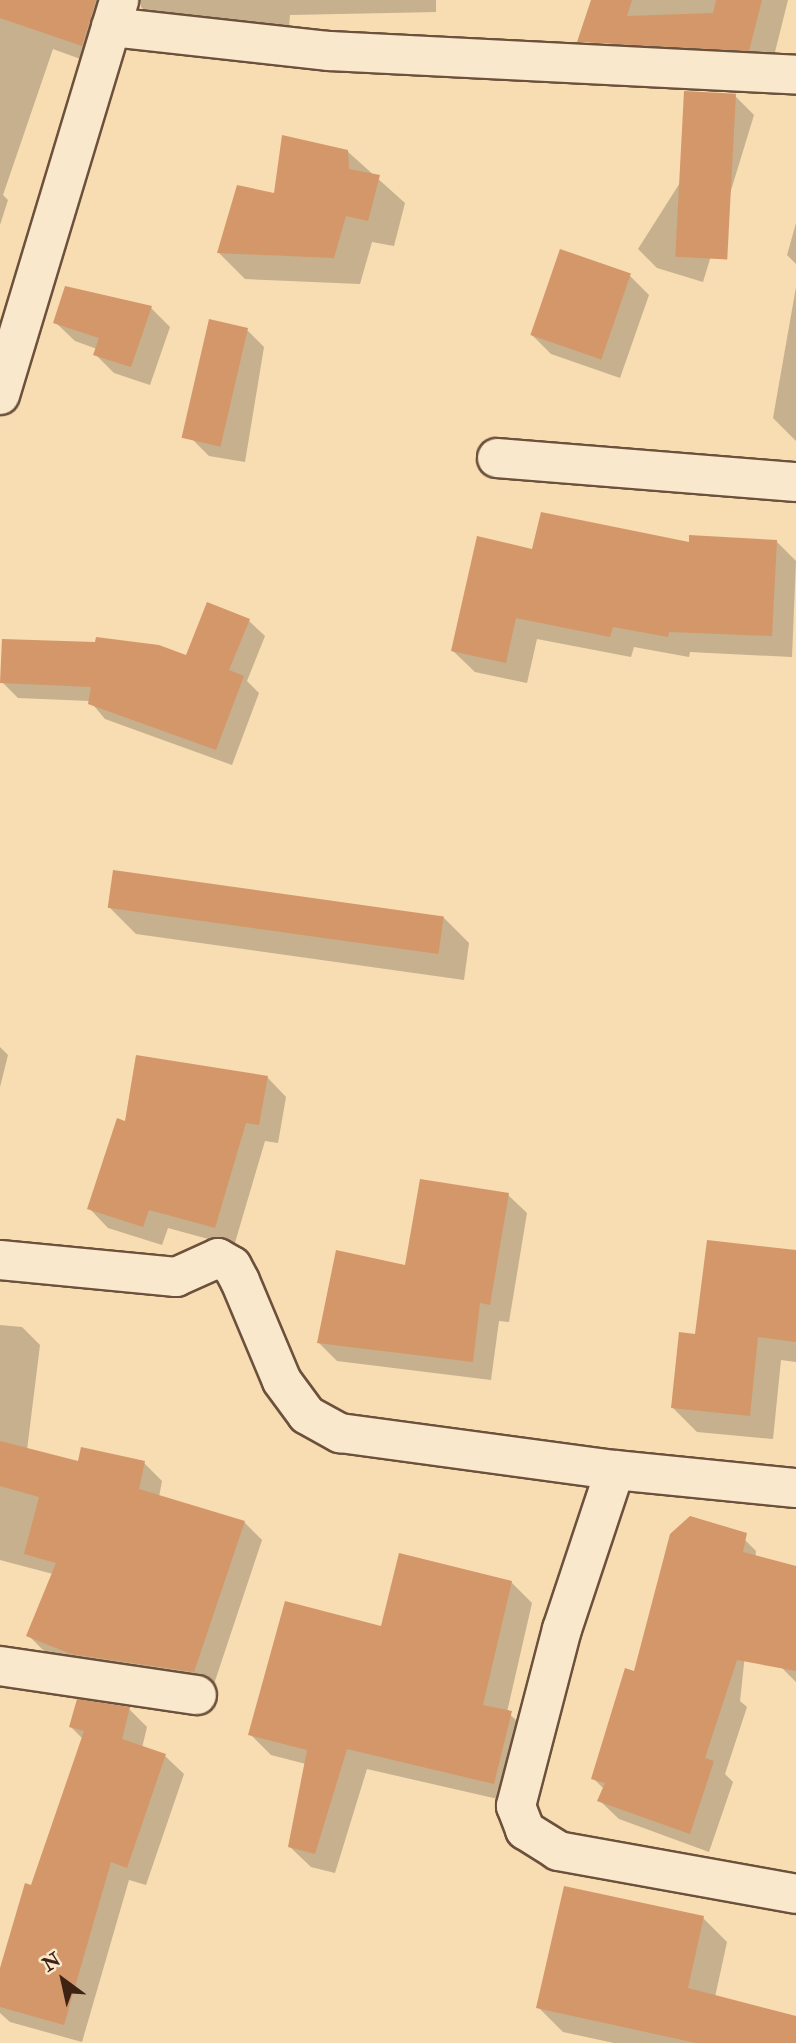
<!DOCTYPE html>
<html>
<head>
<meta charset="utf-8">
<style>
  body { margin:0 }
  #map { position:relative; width:796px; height:2043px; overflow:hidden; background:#f8dcb2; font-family:"IM FELL Double Pica",serif }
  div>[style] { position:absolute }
  .shadow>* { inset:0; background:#0003 }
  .building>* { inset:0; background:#d4976a; transform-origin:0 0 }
  .roads { filter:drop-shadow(2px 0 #6c513c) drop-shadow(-2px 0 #6c513c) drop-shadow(0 2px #6c513c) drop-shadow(0 -2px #6c513c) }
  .minor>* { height:38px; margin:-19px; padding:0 19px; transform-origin:19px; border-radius:19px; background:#fae8cd }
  span { translate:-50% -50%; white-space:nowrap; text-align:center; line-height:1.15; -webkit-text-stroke:7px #fae8cd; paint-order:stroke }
  .north { position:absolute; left:28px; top:1945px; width:70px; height:70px; -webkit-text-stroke:5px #fae8cd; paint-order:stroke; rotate:327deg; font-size:19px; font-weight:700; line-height:28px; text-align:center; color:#3e2315 }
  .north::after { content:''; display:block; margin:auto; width:24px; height:32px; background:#3e2315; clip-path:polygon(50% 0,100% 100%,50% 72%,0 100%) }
</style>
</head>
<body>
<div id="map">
  <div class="shadow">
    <i style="clip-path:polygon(0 0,118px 0,105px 68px,53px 49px,3px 195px,8px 200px,0 225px)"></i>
    <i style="clip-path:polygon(140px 0,436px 0,436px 12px,290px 15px,289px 27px,159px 25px,141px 7px)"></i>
    <i style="clip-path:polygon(623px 0,788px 0,770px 72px,637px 65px,616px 43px)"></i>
    <i style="clip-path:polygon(735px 96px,754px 115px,703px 282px,657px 268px,638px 249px)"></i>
    <i style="clip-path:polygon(347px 151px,405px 203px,394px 246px,372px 242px,360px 284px,245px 279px,219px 253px,276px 195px)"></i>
    <i style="clip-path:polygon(796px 223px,796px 264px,787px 255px)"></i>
    <i style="clip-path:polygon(630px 276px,649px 295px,620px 378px,551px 354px,532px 335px)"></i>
    <i style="clip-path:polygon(796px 287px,796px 441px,773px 418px)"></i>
    <i style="clip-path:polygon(151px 308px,170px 327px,150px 385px,114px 373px,95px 354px,97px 349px,75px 341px,55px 322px)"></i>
    <i style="clip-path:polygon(247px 330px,264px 347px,245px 462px,209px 456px,192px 439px)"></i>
    <i style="clip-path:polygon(777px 542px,796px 561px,792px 657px,690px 652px,689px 657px,634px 647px,631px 657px,537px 639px,527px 683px,475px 672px,453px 651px,533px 551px)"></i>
    <i style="clip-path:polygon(249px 621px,265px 636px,247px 681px,259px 693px,232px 765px,105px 719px,90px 701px,18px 698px,2px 682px,187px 657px)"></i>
    <i style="clip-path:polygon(110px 908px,443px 917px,469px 943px,464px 980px,136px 934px)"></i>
    <i style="clip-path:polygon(0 1047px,8px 1055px,0 1087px)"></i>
    <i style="clip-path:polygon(267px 1077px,286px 1097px,278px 1143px,265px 1141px,234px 1246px,168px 1228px,162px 1245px,108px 1228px,89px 1208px,126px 1123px)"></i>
    <i style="clip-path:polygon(508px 1195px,527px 1213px,509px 1322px,499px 1321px,491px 1380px,337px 1361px,319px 1343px,407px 1267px)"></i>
    <i style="clip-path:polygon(796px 1252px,796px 1362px,781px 1360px,773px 1439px,697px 1432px,673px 1408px,697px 1335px)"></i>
    <i style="clip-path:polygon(0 1325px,22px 1327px,40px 1345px,27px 1450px,80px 1463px,144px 1463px,162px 1481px,159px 1497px,244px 1522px,262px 1540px,212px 1690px,91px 1672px,46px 1653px,28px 1635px,53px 1574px,0 1560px)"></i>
    <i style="clip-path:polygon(737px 1532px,756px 1551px,740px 1701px,747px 1707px,725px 1774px,733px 1782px,709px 1852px,619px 1819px,599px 1800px,604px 1789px,593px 1778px,635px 1673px)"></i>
    <i style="clip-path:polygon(511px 1582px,532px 1603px,507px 1712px,531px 1733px,515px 1803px,367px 1769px,335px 1873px,311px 1867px,290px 1847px,306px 1764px,271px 1755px,250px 1734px,382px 1628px)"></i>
    <i style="clip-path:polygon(796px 1588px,796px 1682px,781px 1667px)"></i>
    <i style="clip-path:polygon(129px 1709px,147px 1727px,142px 1748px,165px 1756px,184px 1774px,146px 1885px,129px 1880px,82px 2042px,10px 2022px,0 2013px,0 1974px,83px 1739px,71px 1727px)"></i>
    <i style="clip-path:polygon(703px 1918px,727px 1942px,715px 1997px,796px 2018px,796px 2043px,614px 2043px,563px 2032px,538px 2007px)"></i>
  </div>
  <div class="building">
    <i style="clip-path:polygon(0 0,96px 0,82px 46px,0 18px)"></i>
    <i style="clip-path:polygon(591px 0,632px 0,627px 16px,713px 13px,716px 0,762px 0,749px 51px,577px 42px)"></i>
    <i style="left:684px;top:91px;width:52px;height:166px;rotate:3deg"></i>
    <i style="clip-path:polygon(282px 135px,348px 150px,349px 169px,380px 175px,368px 221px,346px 216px,334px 258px,217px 253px,237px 185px,274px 193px)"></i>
    <i style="left:560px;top:249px;width:75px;height:91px;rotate:19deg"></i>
    <i style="clip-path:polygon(65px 286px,152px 306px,131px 367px,93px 355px,99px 338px,53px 323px)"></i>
    <i style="left:209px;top:319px;width:40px;height:122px;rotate:13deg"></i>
    <i style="clip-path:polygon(541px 512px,689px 542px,689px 535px,777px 540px,772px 636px,669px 632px,668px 637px,613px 627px,610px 637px,516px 618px,506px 663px,451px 651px,477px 536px,532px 549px)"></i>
    <i style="clip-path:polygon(207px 602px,250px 619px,229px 670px,244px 676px,216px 750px,88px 704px,91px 687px,0 683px,2px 639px,95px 642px,96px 637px,159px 645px,186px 655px)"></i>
    <i style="left:113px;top:870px;width:334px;height:38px;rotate:8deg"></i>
    <i style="clip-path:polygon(136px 1055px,268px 1076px,259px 1125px,246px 1123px,215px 1228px,149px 1210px,143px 1227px,87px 1209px,117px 1118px,125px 1121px)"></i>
    <i style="clip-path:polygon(420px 1179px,509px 1193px,490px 1305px,480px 1303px,473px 1362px,317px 1343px,336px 1250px,405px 1265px)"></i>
    <i style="clip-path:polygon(707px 1240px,796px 1250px,796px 1342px,758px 1337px,750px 1416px,671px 1408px,679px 1332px,695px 1334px)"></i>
    <i style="clip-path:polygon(0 1441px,78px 1461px,81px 1447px,145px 1461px,139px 1489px,245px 1521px,194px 1672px,71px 1654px,26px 1636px,56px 1563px,24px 1554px,39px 1497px,0 1486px)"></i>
    <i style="clip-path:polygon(690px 1516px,747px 1533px,743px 1552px,796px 1566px,796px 1671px,737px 1660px,705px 1758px,714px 1761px,690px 1834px,597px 1801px,605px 1783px,591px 1779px,625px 1668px,634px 1671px,670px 1534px)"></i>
    <i style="clip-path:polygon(399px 1553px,512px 1581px,483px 1705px,512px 1711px,494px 1784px,347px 1749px,315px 1854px,288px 1847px,307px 1750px,248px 1735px,285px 1601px,381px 1626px)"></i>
    <i style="clip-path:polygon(77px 1699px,130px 1707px,122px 1739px,166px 1754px,127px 1868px,111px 1862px,64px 2025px,0 2007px,0 1968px,25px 1883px,31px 1885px,84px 1731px,69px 1727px)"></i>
    <i style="clip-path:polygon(564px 1886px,704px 1916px,688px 1988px,796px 2016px,796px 2043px,696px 2043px,536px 2008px)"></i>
  </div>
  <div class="roads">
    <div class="minor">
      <i style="left:111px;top:27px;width:219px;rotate:6.3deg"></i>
      <i style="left:329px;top:51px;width:468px;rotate:2.9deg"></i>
      <i style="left:0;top:395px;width:413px;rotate:-73.2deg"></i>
      <i style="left:497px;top:458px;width:300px;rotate:4.6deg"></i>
      <i style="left:0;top:1260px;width:177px;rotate:5.5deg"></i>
      <i style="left:176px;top:1277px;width:46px;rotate:-24.3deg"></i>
      <i style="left:218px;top:1258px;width:16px;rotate:30deg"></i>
      <i style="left:232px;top:1266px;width:17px;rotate:62deg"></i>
      <i style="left:240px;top:1281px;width:108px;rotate:67.2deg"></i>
      <i style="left:282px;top:1381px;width:42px;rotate:53.7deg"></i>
      <i style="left:307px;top:1415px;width:38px;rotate:29deg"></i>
      <i style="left:340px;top:1433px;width:277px;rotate:7.7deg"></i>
      <i style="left:615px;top:1470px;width:182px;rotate:5.7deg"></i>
      <i style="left:615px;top:1470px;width:168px;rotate:108.4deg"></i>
      <i style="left:562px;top:1629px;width:183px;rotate:104.6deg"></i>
      <i style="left:516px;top:1806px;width:26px;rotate:69deg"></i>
      <i style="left:525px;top:1830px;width:39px;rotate:32deg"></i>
      <i style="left:558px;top:1851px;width:242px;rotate:10.2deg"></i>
      <i style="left:0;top:1666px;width:199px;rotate:8.4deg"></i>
    </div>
  </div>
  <div class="north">N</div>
</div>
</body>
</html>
